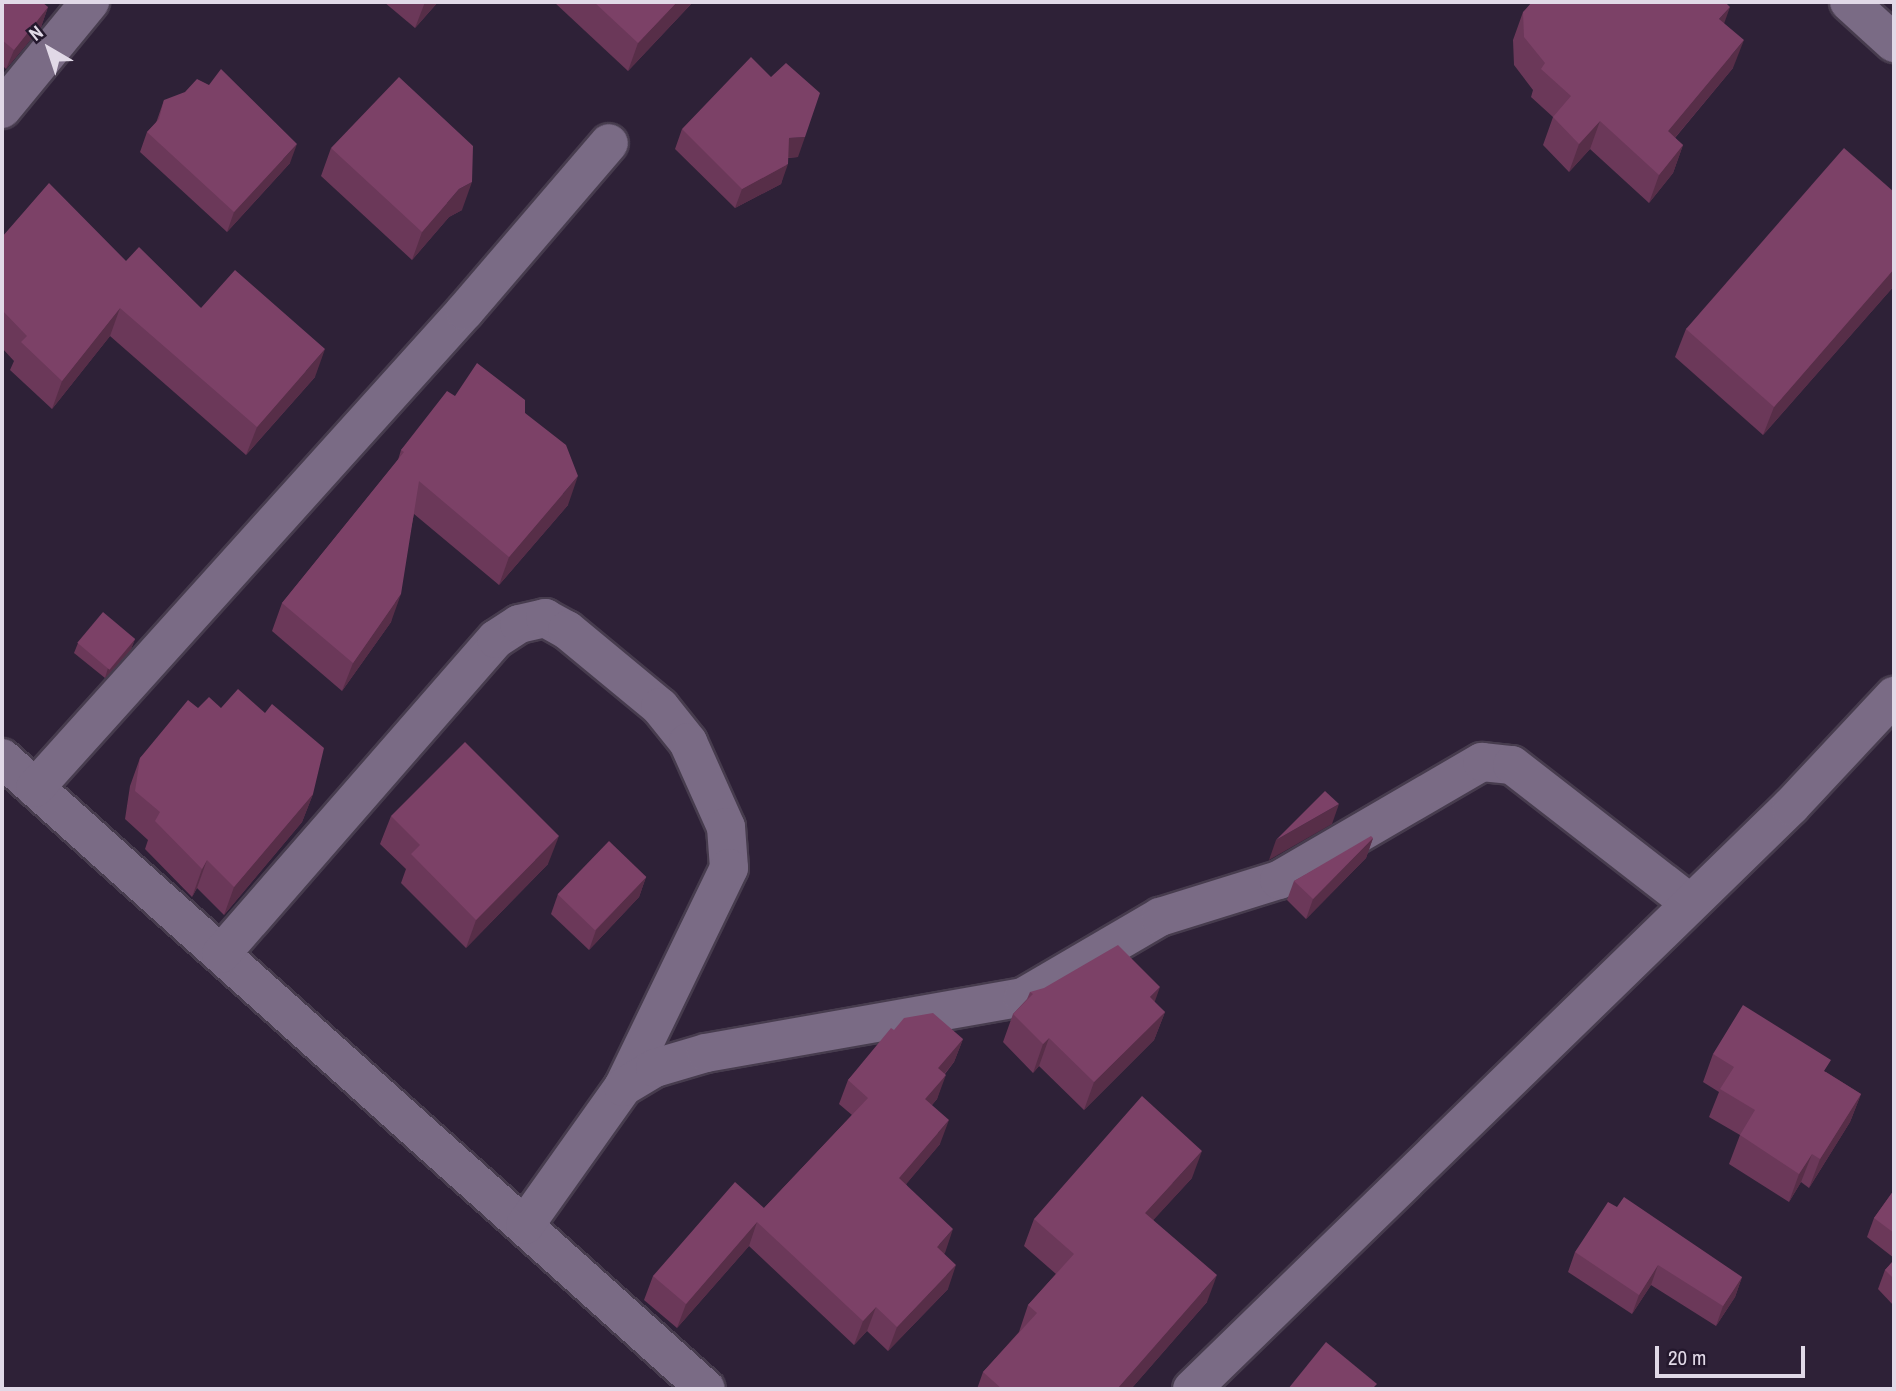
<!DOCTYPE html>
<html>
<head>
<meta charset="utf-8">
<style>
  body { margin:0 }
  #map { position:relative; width:1896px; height:1391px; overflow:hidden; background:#2e2137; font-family:"Archivo Narrow",sans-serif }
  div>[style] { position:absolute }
  .roads { filter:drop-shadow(2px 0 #473c4e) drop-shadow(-2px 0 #473c4e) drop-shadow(0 2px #473c4e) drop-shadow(0 -2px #473c4e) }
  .minor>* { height:38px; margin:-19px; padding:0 19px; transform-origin:19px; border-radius:19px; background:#7a6b85 }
  .tertiary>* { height:38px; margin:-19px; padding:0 19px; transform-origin:19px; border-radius:19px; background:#7a6b85 }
  .wall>* { inset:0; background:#6b3859 }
  .shaded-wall>* { inset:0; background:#572e48 }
  .building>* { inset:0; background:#7c4167; transform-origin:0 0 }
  span { translate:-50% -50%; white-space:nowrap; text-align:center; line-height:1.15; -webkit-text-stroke:5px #24182d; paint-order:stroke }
  .frame { position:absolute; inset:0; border:4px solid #e1d9e7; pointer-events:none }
  .north { position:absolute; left:14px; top:14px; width:70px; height:70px; -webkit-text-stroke:5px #24182d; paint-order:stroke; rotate:321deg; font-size:19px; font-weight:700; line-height:28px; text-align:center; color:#e1d9e7 }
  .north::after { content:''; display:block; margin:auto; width:24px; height:32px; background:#e1d9e7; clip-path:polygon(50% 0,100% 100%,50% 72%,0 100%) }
  .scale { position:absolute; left:1655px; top:1346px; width:150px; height:32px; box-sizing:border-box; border:4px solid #e1d9e7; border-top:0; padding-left:9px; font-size:21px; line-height:24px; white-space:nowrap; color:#e1d9e7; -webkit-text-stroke:5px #24182d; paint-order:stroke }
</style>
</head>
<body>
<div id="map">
  <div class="roads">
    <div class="minor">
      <i style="left:1849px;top:2px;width:61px;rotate:42.3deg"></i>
      <i style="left:2px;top:109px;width:139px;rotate:-50.6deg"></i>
      <i style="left:2px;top:758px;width:945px;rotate:41.87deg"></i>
      <i style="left:35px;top:788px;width:642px;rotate:-47.97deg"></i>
      <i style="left:465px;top:311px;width:221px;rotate:-49.4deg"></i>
      <i style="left:221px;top:954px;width:418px;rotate:-48.9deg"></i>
      <i style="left:496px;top:639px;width:27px;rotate:-33deg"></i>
      <i style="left:519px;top:624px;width:27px;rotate:-13deg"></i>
      <i style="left:545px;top:618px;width:25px;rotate:29deg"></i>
      <i style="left:567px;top:630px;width:121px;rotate:39.6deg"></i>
      <i style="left:660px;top:707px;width:45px;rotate:51.3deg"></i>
      <i style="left:688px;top:742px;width:93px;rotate:65.9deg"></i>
      <i style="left:726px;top:827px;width:41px;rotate:85.8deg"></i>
      <i style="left:729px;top:868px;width:243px;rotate:115.8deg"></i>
      <i style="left:525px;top:1225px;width:169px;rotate:-54.6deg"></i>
      <i style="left:623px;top:1087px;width:37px;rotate:-31deg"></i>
      <i style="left:655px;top:1068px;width:53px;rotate:-16.4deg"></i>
      <i style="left:706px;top:1053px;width:322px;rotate:-10deg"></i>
      <i style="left:1023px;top:997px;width:159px;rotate:-30.3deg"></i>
      <i style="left:1160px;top:917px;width:125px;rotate:-17.3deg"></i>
      <i style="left:1279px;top:880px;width:235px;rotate:-30.2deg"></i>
      <i style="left:1482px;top:762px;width:30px;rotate:6deg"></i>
      <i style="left:1512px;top:765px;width:225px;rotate:37.8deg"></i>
    </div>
    <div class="tertiary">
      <i style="left:1192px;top:1389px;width:836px;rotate:-44.22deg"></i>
      <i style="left:1791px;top:806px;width:151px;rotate:-46.9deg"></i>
    </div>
  </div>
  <div class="wall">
    <i style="clip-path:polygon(2px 2px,48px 7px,41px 27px,6px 69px,2px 65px)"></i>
    <i style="clip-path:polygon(384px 2px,438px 2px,415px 28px)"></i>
    <i style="clip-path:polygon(554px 2px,693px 2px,628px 71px)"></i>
    <i style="clip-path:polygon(1523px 12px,1724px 23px,1733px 68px,1675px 138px,1683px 145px,1673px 173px,1649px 203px,1590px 149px,1569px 172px,1543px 145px,1553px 117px,1531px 97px,1533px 90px,1514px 65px,1513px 40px)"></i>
    <i style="clip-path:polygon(164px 100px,290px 163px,227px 232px,140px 152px,147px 132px,156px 123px)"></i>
    <i style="clip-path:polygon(682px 129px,798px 157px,788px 158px,781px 184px,735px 208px,675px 149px)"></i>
    <i style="clip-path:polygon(331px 148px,462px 210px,449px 217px,412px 260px,321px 176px)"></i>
    <i style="clip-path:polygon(1894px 192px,1894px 286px,1763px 435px,1675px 357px,1686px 329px)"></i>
    <i style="clip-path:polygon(2px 237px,126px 261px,201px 308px,315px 377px,246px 455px,110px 336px,52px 409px,10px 370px,14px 361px,2px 348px)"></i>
    <i style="clip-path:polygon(455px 396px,525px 413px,568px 505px,499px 585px,414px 514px,391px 622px,342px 691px,272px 631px,282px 603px,398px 460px,401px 450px)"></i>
    <i style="clip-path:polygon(135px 639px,131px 649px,105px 678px,74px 653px,78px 643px)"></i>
    <i style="clip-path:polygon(198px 708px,313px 794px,302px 822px,224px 915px,197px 888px,192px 897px,145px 849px,148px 840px,125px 819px,130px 786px,140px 758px)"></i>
    <i style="clip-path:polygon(391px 816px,548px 864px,466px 948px,401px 883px,406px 869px,380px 844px)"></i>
    <i style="clip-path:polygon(1373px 838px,1366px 858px,1306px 919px,1287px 900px,1294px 881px)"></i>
    <i style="clip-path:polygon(646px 877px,639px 897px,589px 950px,551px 914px,558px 894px)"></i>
    <i style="clip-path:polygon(1030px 992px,1154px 1002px,1165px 1012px,1154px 1040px,1084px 1110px,1039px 1066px,1033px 1073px,1003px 1042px,1013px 1014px,1027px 999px)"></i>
    <i style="clip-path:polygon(894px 1030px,963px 1039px,954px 1062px,945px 1074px,937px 1099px,932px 1105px,940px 1144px,906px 1184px,944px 1253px,948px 1289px,888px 1351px,867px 1331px,854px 1345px,749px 1246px,677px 1328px,644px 1300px,653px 1276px,764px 1208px,852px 1115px,839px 1104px,848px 1080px)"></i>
    <i style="clip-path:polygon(1713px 1054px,1826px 1072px,1861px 1094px,1850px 1122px,1809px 1188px,1801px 1182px,1789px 1202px,1729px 1164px,1740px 1135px,1709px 1117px,1719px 1092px,1703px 1082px)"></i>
    <i style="clip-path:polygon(1192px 1178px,1153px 1220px,1207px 1302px,1131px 1389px,977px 1389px,983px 1372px,1019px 1332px,1028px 1305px,1056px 1274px,1024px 1246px,1034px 1219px)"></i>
    <i style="clip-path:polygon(1894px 1190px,1894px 1258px,1867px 1237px,1874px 1218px)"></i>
    <i style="clip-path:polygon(1575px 1252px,1742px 1277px,1735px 1297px,1716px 1326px,1651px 1285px,1632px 1314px,1568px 1272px)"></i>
    <i style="clip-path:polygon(1894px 1260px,1894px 1306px,1878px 1289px,1885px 1270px)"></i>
  </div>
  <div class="shaded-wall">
    <i style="clip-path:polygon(425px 2px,438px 2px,415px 28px)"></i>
    <i style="clip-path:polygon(677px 2px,693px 2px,628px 71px,638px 43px)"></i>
    <i style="clip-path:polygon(48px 7px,41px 27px,6px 69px,14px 50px)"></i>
    <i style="clip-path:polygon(1730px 7px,1720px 35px,1719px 19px)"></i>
    <i style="clip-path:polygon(1744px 40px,1733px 68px,1657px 159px,1668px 131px)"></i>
    <i style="clip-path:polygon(1600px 121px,1590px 149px,1569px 172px,1579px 144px)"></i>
    <i style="clip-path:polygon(805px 137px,798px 157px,782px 158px,789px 138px)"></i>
    <i style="clip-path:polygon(297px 144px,290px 163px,227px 232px,234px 212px)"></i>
    <i style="clip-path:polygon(1683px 145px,1673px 173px,1649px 203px,1659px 175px)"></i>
    <i style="clip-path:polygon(788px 164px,781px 184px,735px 208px,742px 189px)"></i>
    <i style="clip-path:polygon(472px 182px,462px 210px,449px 217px,412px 260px,422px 232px,459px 189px)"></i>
    <i style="clip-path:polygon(1894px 269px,1894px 286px,1763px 435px,1774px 407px)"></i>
    <i style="clip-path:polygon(120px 308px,110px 336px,52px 409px,62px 381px)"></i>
    <i style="clip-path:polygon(325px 349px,315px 377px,246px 455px,257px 427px)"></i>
    <i style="clip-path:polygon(578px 476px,568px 505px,499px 585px,509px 557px)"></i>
    <i style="clip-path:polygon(401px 594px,391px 622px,342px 691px,353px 663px)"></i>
    <i style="clip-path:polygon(135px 639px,131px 649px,105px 678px,108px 668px)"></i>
    <i style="clip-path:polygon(313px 794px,302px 822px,224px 915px,234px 887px)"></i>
    <i style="clip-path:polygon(1339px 804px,1332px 824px,1269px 860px,1276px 840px)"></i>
    <i style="clip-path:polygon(559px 836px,548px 864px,466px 948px,476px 920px)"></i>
    <i style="clip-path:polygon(1373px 838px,1366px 858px,1306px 919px,1313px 899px)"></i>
    <i style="clip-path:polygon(207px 860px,197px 888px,192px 897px,202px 869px)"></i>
    <i style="clip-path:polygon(646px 877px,639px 897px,589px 950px,596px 930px)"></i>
    <i style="clip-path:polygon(1160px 987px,1150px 1015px,1150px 997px)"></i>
    <i style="clip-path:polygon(1165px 1012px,1154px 1040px,1084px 1110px,1094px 1082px)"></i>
    <i style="clip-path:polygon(1049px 1038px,1039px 1066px,1033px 1073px,1043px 1044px)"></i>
    <i style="clip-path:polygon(963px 1039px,954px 1062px,929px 1092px,938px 1068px)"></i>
    <i style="clip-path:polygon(946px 1075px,937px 1099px,916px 1123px,925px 1099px)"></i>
    <i style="clip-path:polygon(1861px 1094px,1850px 1122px,1809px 1188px,1820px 1159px)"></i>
    <i style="clip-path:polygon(949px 1120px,940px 1144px,891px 1202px,899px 1178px)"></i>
    <i style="clip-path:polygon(1202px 1151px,1192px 1178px,1135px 1240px,1145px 1213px)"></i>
    <i style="clip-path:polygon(1812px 1154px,1801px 1182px,1789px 1202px,1799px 1174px)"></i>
    <i style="clip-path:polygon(757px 1222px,749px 1246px,677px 1328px,686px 1304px)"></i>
    <i style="clip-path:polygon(953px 1229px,945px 1253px,928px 1270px,937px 1247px)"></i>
    <i style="clip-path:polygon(956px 1265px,948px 1289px,888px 1351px,897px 1327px)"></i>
    <i style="clip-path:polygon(1658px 1265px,1651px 1285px,1632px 1314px,1639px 1295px)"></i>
    <i style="clip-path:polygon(1217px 1275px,1207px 1302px,1131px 1389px,1117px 1389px)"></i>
    <i style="clip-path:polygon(1742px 1277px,1735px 1297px,1716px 1326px,1723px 1306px)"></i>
    <i style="clip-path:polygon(876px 1307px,867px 1331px,854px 1345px,863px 1321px)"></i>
  </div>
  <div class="building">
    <i style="clip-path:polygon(2px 2px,42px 2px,48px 7px,14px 50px,2px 40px)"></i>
    <i style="clip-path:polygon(594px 2px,677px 2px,638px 43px)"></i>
    <i style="clip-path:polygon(1532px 2px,1725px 2px,1730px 7px,1719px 19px,1744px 40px,1668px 131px,1683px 145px,1659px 175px,1600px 121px,1579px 144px,1553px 117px,1571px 96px,1541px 69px,1545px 63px,1524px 37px,1523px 12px)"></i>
    <i style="clip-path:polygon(751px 57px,771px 77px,786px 63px,820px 93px,805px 137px,789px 138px,788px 164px,742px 189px,682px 129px)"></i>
    <i style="clip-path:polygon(221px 69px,297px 144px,234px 212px,147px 132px,159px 119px,164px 100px,185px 92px,197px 79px,209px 85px)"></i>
    <i style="clip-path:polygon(399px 77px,473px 146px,472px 182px,459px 189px,422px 232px,331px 148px)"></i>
    <i style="clip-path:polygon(1844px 148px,1894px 192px,1894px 269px,1774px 407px,1686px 329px)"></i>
    <i style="clip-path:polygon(49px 183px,126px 261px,139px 247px,201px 308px,235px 270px,325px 349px,257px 427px,120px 308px,62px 381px,21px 342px,27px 336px,2px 310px,2px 237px)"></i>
    <i style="clip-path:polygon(477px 363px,525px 400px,525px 413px,566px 445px,578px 476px,509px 557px,419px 481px,401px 594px,353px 663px,282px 603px,404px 452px,401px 450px,447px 391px,455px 396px)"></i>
    <i style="left:103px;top:612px;width:42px;height:40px;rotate:40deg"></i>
    <i style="clip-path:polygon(238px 689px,265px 713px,272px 704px,324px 748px,313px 794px,234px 887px,207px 860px,202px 869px,155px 821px,160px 812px,135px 791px,140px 758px,188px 700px,198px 708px,209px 697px,221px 708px)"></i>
    <i style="clip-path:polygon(465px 742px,559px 836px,476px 920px,411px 854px,420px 845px,391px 816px)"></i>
    <i style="clip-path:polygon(1325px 791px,1339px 804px,1276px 840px)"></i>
    <i style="clip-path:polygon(1371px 836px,1373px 838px,1313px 899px,1294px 881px)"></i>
    <i style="left:609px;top:841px;width:52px;height:74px;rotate:44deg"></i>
    <i style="clip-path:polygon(1118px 945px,1160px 987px,1150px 997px,1165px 1012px,1094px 1082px,1049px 1038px,1043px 1044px,1013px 1014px,1033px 994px,1030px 992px,1044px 988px)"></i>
    <i style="clip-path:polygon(1743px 1005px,1831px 1060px,1824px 1071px,1861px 1094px,1820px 1159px,1812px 1154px,1799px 1174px,1740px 1135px,1755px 1110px,1720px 1089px,1734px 1067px,1713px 1054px)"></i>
    <i style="clip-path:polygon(933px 1013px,963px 1039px,938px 1068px,946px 1075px,925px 1099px,949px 1120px,899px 1178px,953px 1229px,937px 1247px,956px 1265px,897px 1327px,876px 1307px,863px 1321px,757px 1222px,686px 1304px,653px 1276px,735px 1182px,764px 1208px,868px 1098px,848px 1080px,891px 1028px,894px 1030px,904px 1018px)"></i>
    <i style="clip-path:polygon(1142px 1096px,1202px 1151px,1145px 1213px,1217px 1275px,1117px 1389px,1002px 1389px,983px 1372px,1037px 1313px,1028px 1305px,1074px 1254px,1034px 1219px)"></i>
    <i style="clip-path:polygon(1894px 1190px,1894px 1233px,1874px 1218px)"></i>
    <i style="clip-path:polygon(1624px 1197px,1742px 1277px,1723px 1306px,1658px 1265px,1639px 1295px,1575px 1252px,1608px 1202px,1617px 1207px)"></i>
    <i style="clip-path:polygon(1894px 1260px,1894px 1279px,1885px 1270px)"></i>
    <i style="clip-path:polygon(1326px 1342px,1377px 1384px,1372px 1389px,1288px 1389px)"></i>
  </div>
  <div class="frame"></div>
  <div class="north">N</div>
  <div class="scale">20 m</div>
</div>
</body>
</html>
